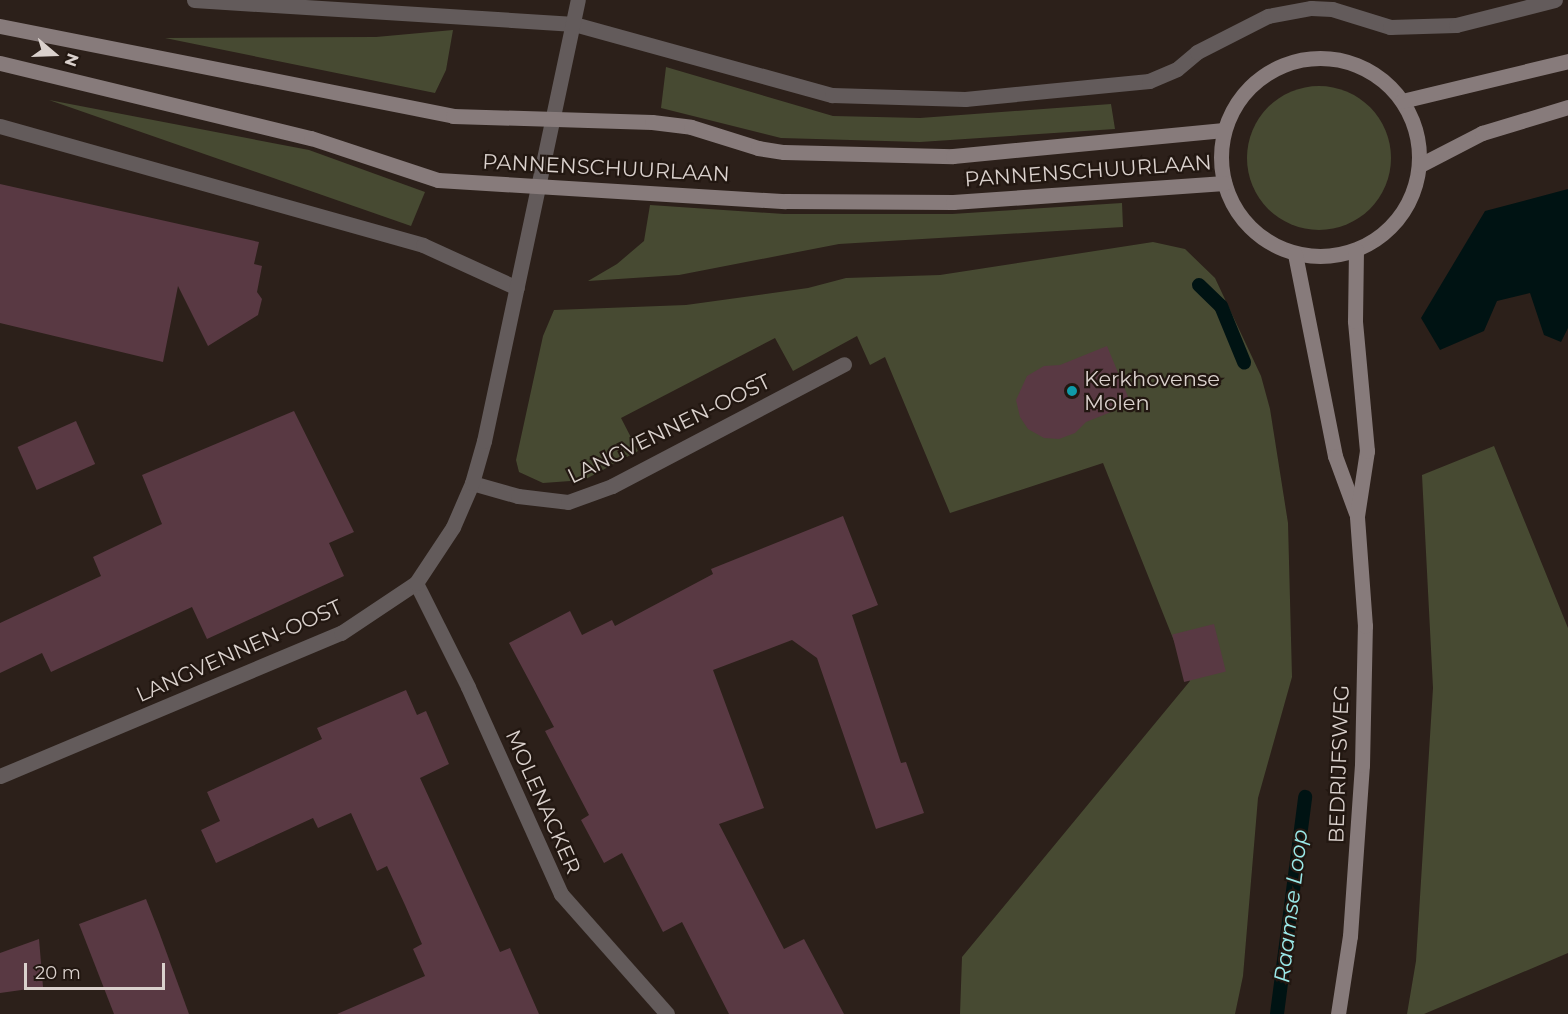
<!DOCTYPE html>
<html>
<head>
<meta charset="utf-8">
<style>
  body { margin:0 }
  #map { position:relative; width:1568px; height:1014px; overflow:hidden; background:#2c201a; font-family:Montserrat,sans-serif }
  div>[style] { position:absolute }
  .green>* { inset:0; background:#474a32 }
  .round { border-radius:50% }
  .water>* { inset:0; background:#001313 }
  .stream>* { height:14px; margin:-7px; padding:0 7px; transform-origin:7px; border-radius:7px; background:#001313 }
  .building>* { inset:0; background:#593943; transform-origin:0 0 }
  .street>* { height:15px; margin:-7.5px; padding:0 7.5px; transform-origin:7.5px; border-radius:7.5px; background:#635b5b }
  .secondary>* { height:15px; margin:-7.5px; padding:0 7.5px; transform-origin:7.5px; border-radius:7.5px; background:#877b7b }
  .secondary>.ring { margin:-7.5px; padding:0; box-sizing:content-box; background:none; border:15px solid #877b7b; border-radius:50% }
  .dots>* { width:16px; height:16px; translate:-50% -50%; box-sizing:border-box; border:3px solid #221711; border-radius:50% }
  span { translate:-50% -50%; white-space:nowrap; text-align:center; line-height:1.15; -webkit-text-stroke:4.5px #221711; paint-order:stroke }
  .street-label { font-size:21px; color:#dad1cd }
  .poi-label { font-size:21px; color:#dad1cd }
  .left { translate:0 -50%; text-align:left }
  .water-label { font-size:22px; color:#9ae9e9; font-style:italic }
  .north { position:absolute; left:24px; top:24px; width:60px; height:60px; -webkit-text-stroke:4px #221711; paint-order:stroke; rotate:109deg; font-size:16px; font-weight:700; line-height:24px; text-align:center; color:#dad1cd }
  .north::after { content:''; display:block; margin:auto; width:21px; height:27px; background:#dad1cd; clip-path:polygon(50% 0,100% 100%,50% 72%,0 100%) }
  .scale { position:absolute; left:24px; top:963px; width:141px; height:27px; box-sizing:border-box; border:3px solid #dad1cd; border-top:0; padding-left:8px; font-size:18px; line-height:21px; white-space:nowrap; color:#dad1cd; -webkit-text-stroke:4px #221711; paint-order:stroke }
</style>
</head>
<body>
<div id="map">
  <div class="green">
    <i style="clip-path:polygon(453px 30px,446px 70px,435px 93px,165px 38px,376px 37px)"></i>
    <i style="clip-path:polygon(666px 67px,833px 116px,920px 118px,1111px 104px,1115px 129px,920px 142px,781px 138px,661px 108px)"></i>
    <i class="round" style="left:1247px;top:86px;width:144px;height:144px"></i>
    <i style="clip-path:polygon(49px 100px,309px 150px,425px 192px,411px 226px)"></i>
    <i style="clip-path:polygon(1122px 203px,1123px 227px,839px 244px,679px 275px,588px 281px,617px 264px,644px 241px,650px 205px,784px 214px,952px 214px)"></i>
    <i style="clip-path:polygon(1153px 242px,1185px 249px,1215px 278px,1261px 376px,1270px 409px,1288px 523px,1292px 677px,1258px 798px,1243px 976px,1235px 1014px,960px 1014px,962px 957px,1190px 681px,1103px 463px,950px 513px,885px 357px,870px 365px,857px 336px,793px 371px,775px 338px,621px 418px,638px 451px,584px 480px,543px 483px,519px 472px,516px 460px,543px 336px,554px 310px,686px 305px,808px 288px,846px 278px,940px 275px)"></i>
    <i style="clip-path:polygon(1494px 446px,1568px 628px,1568px 953px,1424px 1014px,1407px 1014px,1416px 961px,1433px 688px,1422px 475px)"></i>
  </div>
  <div class="water">
    <i style="clip-path:polygon(1568px 189px,1568px 328px,1561px 342px,1544px 335px,1530px 293px,1497px 301px,1484px 331px,1440px 350px,1421px 318px,1485px 211px)"></i>
  </div>
  <div class="stream">
    <i style="left:1199px;top:285px;width:30px;rotate:44deg"></i>
    <i style="left:1221px;top:306px;width:61px;rotate:67.7deg"></i>
    <i style="left:1277px;top:1014px;width:219px;rotate:-82.6deg"></i>
  </div>
  <div class="building">
    <i style="clip-path:polygon(0 184px,259px 242px,254px 264px,262px 266px,257px 292px,262px 299px,258px 315px,208px 346px,178px 286px,163px 362px,0 323px)"></i>
    <i style="clip-path:polygon(1107px 346px,1131px 404px,1086px 422px,1075px 433px,1059px 439px,1044px 438px,1028px 429px,1020px 417px,1016px 400px,1027px 376px,1044px 366px,1060px 365px)"></i>
    <i style="clip-path:polygon(294px 411px,354px 532px,329px 543px,344px 576px,207px 639px,192px 607px,51px 672px,42px 653px,0 673px,0 623px,101px 576px,93px 557px,162px 524px,142px 475px)"></i>
    <i style="left:76px;top:421px;width:47px;height:64px;rotate:66deg"></i>
    <i style="clip-path:polygon(843px 516px,878px 605px,852px 615px,901px 763px,906px 762px,924px 813px,876px 829px,817px 658px,792px 640px,713px 670px,764px 808px,719px 824px,784px 949px,804px 939px,844px 1014px,729px 1014px,682px 922px,663px 932px,622px 853px,604px 863px,581px 820px,589px 815px,545px 731px,554px 727px,509px 643px,570px 611px,582px 635px,612px 620px,615px 626px,713px 574px,711px 569px)"></i>
    <i style="left:1214px;top:624px;width:49px;height:43px;rotate:76deg"></i>
    <i style="clip-path:polygon(406px 690px,417px 715px,426px 711px,449px 764px,420px 778px,500px 952px,510px 948px,539px 1014px,337px 1014px,425px 976px,413px 949px,422px 944px,405px 905px,387px 866px,377px 871px,351px 813px,318px 828px,313px 818px,216px 863px,201px 830px,220px 821px,207px 792px,322px 739px,317px 728px)"></i>
    <i style="clip-path:polygon(146px 899px,159px 932px,189px 1014px,114px 1014px,79px 924px)"></i>
    <i style="clip-path:polygon(39px 939px,43px 987px,0 993px,0 953px)"></i>
  </div>
  <div class="street">
    <i style="left:194px;top:0;width:381px;rotate:3.6deg"></i>
    <i style="left:574px;top:24px;width:268px;rotate:15.4deg"></i>
    <i style="left:832px;top:95px;width:133px;rotate:1.7deg"></i>
    <i style="left:965px;top:99px;width:185px;rotate:-5.6deg"></i>
    <i style="left:1149px;top:81px;width:30px;rotate:-23deg"></i>
    <i style="left:1177px;top:69px;width:26px;rotate:-40deg"></i>
    <i style="left:1197px;top:52px;width:80px;rotate:-26.9deg"></i>
    <i style="left:1268px;top:16px;width:44px;rotate:-10.5deg"></i>
    <i style="left:1311px;top:8px;width:21px;rotate:3deg"></i>
    <i style="left:1332px;top:9px;width:61px;rotate:17.2deg"></i>
    <i style="left:1390px;top:27px;width:66px;rotate:-1.7deg"></i>
    <i style="left:1456px;top:25px;width:102px;rotate:-14.2deg"></i>
    <i style="left:0;top:126px;width:439px;rotate:15.7deg"></i>
    <i style="left:423px;top:245px;width:103px;rotate:24.6deg"></i>
    <i style="left:472px;top:483px;width:48px;rotate:15.8deg"></i>
    <i style="left:518px;top:496px;width:50px;rotate:6.8deg"></i>
    <i style="left:568px;top:502px;width:47px;rotate:-20deg"></i>
    <i style="left:612px;top:486px;width:262px;rotate:-27.7deg"></i>
    <i style="left:416px;top:583px;width:116px;rotate:63.4deg"></i>
    <i style="left:468px;top:687px;width:227px;rotate:65.8deg"></i>
    <i style="left:561px;top:894px;width:160px;rotate:48.5deg"></i>
    <i style="left:0;top:776px;width:370px;rotate:-22.8deg"></i>
    <i style="left:341px;top:633px;width:90px;rotate:-33.7deg"></i>
    <i style="left:416px;top:583px;width:67px;rotate:-56.5deg"></i>
    <i style="left:453px;top:527px;width:48px;rotate:-66.6deg"></i>
    <i style="left:472px;top:483px;width:44px;rotate:-74.1deg"></i>
    <i style="left:484px;top:441px;width:451px;rotate:-78deg"></i>
  </div>
  <div class="secondary">
    <i style="left:0;top:26px;width:462px;rotate:11.2deg"></i>
    <i style="left:453px;top:116px;width:199px;rotate:1.7deg"></i>
    <i style="left:652px;top:122px;width:39px;rotate:7deg"></i>
    <i style="left:691px;top:127px;width:70px;rotate:17.4deg"></i>
    <i style="left:758px;top:148px;width:26px;rotate:9deg"></i>
    <i style="left:784px;top:152px;width:169px;rotate:1.4deg"></i>
    <i style="left:953px;top:156px;width:272px;rotate:-5.5deg"></i>
    <i class="ring" style="left:1221px;top:58px;width:183px;height:183px"></i>
    <i style="left:0;top:63px;width:320px;rotate:13.6deg"></i>
    <i style="left:311px;top:138px;width:134px;rotate:18.3deg"></i>
    <i style="left:438px;top:180px;width:348px;rotate:3.5deg"></i>
    <i style="left:785px;top:201px;width:168px;rotate:0.3deg"></i>
    <i style="left:953px;top:202px;width:272px;rotate:-4deg"></i>
    <i style="left:1402px;top:101px;width:171px;rotate:-13.5deg"></i>
    <i style="left:1420px;top:165px;width:70px;rotate:-27.3deg"></i>
    <i style="left:1482px;top:133px;width:90px;rotate:-16.8deg"></i>
    <i style="left:1295px;top:254px;width:206px;rotate:78.8deg"></i>
    <i style="left:1335px;top:456px;width:61px;rotate:69.8deg"></i>
    <i style="left:1338px;top:1014px;width:79px;rotate:-81.3deg"></i>
    <i style="left:1350px;top:936px;width:171px;rotate:-86deg"></i>
    <i style="left:1362px;top:765px;width:139px;rotate:-88.8deg"></i>
    <i style="left:1365px;top:626px;width:110px;rotate:-94.2deg"></i>
    <i style="left:1357px;top:516px;width:66px;rotate:-81.3deg"></i>
    <i style="left:1367px;top:451px;width:131px;rotate:-95.3deg"></i>
    <i style="left:1355px;top:321px;width:71px;rotate:-89.2deg"></i>
  </div>
  <div class="dots">
    <i style="left:1072px;top:391px;background:#0f9aa8"></i>
  </div>
  <div class="street-label">
    <span style="left:606px;top:168px;rotate:3deg">PANNENSCHUURLAAN</span>
    <span style="left:1088px;top:171px;rotate:-4deg">PANNENSCHUURLAAN</span>
    <span style="left:669px;top:429px;rotate:-26deg">LANGVENNEN-OOST</span>
    <span style="left:239px;top:651px;rotate:-24deg">LANGVENNEN-OOST</span>
    <span style="left:1339px;top:764px;rotate:-88deg">BEDRIJFSWEG</span>
    <span style="left:543px;top:802px;rotate:66deg">MOLENACKER</span>
  </div>
  <div class="poi-label">
    <span class="left" style="left:1084px;top:391px">Kerkhovense<br>Molen</span>
  </div>
  <div class="water-label">
    <span style="left:1291px;top:906px;rotate:-83deg">Raamse Loop</span>
  </div>
  <div class="north">N</div>
  <div class="scale">20 m</div>
</div>
</body>
</html>
